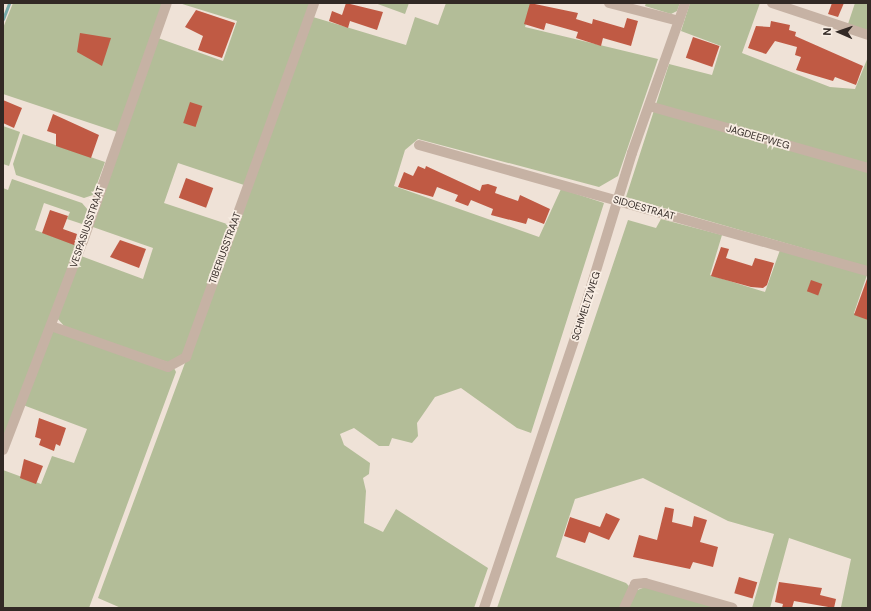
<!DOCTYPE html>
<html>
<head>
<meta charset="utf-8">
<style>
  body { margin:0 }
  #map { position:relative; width:871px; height:611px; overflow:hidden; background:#efe2d7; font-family:"DM Sans",sans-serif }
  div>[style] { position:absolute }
  .green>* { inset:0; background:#b3bd98 }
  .stream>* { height:3px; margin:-1.5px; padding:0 1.5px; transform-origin:1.5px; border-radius:1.5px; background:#78abaa }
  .building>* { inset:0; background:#c05a44; transform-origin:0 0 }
  .minor>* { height:10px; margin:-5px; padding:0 5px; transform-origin:5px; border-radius:5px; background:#c6b2a4 }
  span { translate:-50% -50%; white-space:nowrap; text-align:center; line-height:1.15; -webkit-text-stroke:3.5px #f8ede3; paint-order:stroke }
  .street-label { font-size:10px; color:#322925 }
  .frame { position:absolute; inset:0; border:4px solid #322925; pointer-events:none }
  .north { position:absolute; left:819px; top:12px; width:40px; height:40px; -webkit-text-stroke:3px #f8ede3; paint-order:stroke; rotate:272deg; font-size:11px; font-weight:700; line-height:16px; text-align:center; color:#322925 }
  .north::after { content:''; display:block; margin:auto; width:14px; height:18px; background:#322925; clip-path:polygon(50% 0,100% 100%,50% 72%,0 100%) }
</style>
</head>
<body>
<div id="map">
  <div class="green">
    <i style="clip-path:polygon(13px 3px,163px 3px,117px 132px,3px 94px,3px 28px)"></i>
    <i style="clip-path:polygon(179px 3px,310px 3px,244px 185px,178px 163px,164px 203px,230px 225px,184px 354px,173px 364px,65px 327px,57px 318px,81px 256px,143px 279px,153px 248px,90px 226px,158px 38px,223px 61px,237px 21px)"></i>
    <i style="clip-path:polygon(375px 3px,409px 3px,405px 14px)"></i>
    <i style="clip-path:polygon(446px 3px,532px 3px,525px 27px,658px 59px,618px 176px,599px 187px,418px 139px,405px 150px,394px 186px,539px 237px,561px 189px,604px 203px,531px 433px,517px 428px,461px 388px,435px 397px,417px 423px,418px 436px,412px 443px,392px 438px,389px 446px,379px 446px,354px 428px,340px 434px,344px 445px,370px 463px,369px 474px,363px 478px,366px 491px,364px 523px,383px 532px,396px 509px,488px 568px,474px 608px,121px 608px,98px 598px,313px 17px,406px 45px,415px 17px,438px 25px)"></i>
    <i style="clip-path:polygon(646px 3px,680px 3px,677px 11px,671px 14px,645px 6px)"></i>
    <i style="clip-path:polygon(690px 3px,760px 3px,742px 53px,830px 87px,855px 89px,868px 57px,868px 267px,626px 197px,669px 64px,712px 75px,721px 46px,681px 31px)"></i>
    <i style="clip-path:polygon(855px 3px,868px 3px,868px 31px,848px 24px)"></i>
    <i style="clip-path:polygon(3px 126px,20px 132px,9px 166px,3px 164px)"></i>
    <i style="clip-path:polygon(23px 134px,105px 162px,93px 195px,84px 198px,16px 175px,13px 164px)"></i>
    <i style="clip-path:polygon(12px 179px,82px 203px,88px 210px,82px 224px,67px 219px,70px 212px,44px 203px,35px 230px,77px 245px,3px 440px,3px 188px,8px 190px)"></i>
    <i style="clip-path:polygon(661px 219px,722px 235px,710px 275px,765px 292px,780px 250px,867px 275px,854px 313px,868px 318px,868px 608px,841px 607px,851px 559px,789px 538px,770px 608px,752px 608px,774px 534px,728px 521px,643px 478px,575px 499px,556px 557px,626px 583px,629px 586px,621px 608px,497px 608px,628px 220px,656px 228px)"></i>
    <i style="clip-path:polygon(53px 331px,174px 368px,176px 372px,89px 608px,3px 608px,3px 470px,41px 484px,52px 456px,74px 463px,87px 429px,23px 405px)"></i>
    <i style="clip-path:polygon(648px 586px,720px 608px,627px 608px,632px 592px)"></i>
  </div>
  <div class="stream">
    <i style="left:3px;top:19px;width:17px;rotate:-69deg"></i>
  </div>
  <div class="building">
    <i style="clip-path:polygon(346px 3px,383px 12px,377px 30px,350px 21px,348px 28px,329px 21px,332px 11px,342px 15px)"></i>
    <i style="clip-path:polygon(530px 3px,578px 13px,576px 19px,592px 24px,593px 19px,624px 28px,627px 18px,638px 21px,631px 46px,603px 38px,601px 46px,576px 38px,578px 32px,546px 23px,544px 30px,524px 24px)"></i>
    <i style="clip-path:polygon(832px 3px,844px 3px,838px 17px,828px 14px)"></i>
    <i style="clip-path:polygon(196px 10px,235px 23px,222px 58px,198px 50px,203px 36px,185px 27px)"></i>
    <i style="clip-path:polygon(771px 21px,790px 25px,789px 30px,796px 32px,795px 36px,863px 66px,856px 85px,835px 77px,833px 81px,796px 70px,801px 57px,795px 55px,797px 47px,775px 41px,766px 54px,748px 48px,756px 26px,770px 27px)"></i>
    <i style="clip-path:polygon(80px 33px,111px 38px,102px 66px,77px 52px)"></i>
    <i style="left:693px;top:37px;width:28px;height:22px;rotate:19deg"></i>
    <i style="clip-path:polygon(3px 100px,22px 108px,14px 128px,3px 123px)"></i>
    <i style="left:190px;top:102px;width:13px;height:22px;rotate:18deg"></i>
    <i style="clip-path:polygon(53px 114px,99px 135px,91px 158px,56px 146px,56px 134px,47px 131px)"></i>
    <i style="clip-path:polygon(418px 166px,425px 169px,426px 166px,480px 191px,482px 185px,488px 184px,497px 187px,495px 193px,518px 201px,520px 195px,550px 209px,544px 224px,528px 218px,526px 224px,491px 215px,493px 209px,471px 200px,468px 206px,455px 201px,458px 195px,437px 187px,433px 197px,398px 187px,404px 172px,413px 176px)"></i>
    <i style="left:186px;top:178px;width:29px;height:21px;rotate:20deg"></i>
    <i style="clip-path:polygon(50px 210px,68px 216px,63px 229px,77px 234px,74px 245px,42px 233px)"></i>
    <i style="clip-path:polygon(120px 240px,146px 249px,139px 268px,110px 257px)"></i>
    <i style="clip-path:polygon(721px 247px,729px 249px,726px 258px,752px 266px,755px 258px,774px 263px,767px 285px,763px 288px,751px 287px,711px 276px)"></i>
    <i style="clip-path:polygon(867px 279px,868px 280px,868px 320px,854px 315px)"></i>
    <i style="left:811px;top:280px;width:12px;height:12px;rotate:20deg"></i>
    <i style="clip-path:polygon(39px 418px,66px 428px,60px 446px,56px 444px,54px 451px,39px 445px,41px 439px,35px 437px)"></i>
    <i style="clip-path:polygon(24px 459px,43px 466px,36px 484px,20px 478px)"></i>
    <i style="clip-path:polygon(665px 507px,674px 509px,672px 522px,692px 527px,694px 516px,707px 520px,700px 542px,718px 547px,713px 567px,693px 562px,690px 569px,633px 557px,639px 535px,657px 540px)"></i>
    <i style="clip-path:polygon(606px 513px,620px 519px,609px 540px,589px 532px,585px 543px,564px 536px,570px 517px,600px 527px)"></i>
    <i style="left:739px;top:577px;width:19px;height:17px;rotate:16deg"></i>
    <i style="clip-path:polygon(779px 582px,822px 588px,820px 595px,836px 599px,834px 608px,794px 601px,792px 608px,782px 608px,783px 604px,775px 602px)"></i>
  </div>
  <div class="minor">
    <i style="left:609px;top:3px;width:72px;rotate:14.4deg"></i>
    <i style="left:772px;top:3px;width:101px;rotate:18.4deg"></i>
    <i style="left:649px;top:106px;width:228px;rotate:15.8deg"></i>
    <i style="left:419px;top:145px;width:466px;rotate:15.7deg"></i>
    <i style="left:51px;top:326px;width:124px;rotate:19.3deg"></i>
    <i style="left:168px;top:367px;width:21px;rotate:-29deg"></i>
    <i style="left:186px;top:357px;width:376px;rotate:-70.1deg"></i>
    <i style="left:3px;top:450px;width:224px;rotate:-69.1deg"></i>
    <i style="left:83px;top:241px;width:252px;rotate:-70.6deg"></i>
    <i style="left:484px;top:608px;width:301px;rotate:-71.4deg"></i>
    <i style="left:580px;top:323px;width:178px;rotate:-73deg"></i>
    <i style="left:632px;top:153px;width:159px;rotate:-70.5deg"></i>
    <i style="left:624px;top:608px;width:26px;rotate:-65deg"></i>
    <i style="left:635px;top:584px;width:10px;rotate:-6deg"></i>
    <i style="left:645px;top:583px;width:91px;rotate:15.9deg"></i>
  </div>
  <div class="street-label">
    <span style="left:758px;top:137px;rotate:16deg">JAGDEEPWEG</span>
    <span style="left:644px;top:208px;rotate:16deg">SIDOESTRAAT</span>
    <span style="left:87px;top:227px;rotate:-71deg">VESPASIUSSTRAAT</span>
    <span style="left:225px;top:248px;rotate:-70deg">TIBERIUSSTRAAT</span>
    <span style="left:586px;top:306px;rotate:-72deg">SCHMELTZWEG</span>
  </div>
  <div class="frame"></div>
  <div class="north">N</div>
</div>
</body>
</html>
